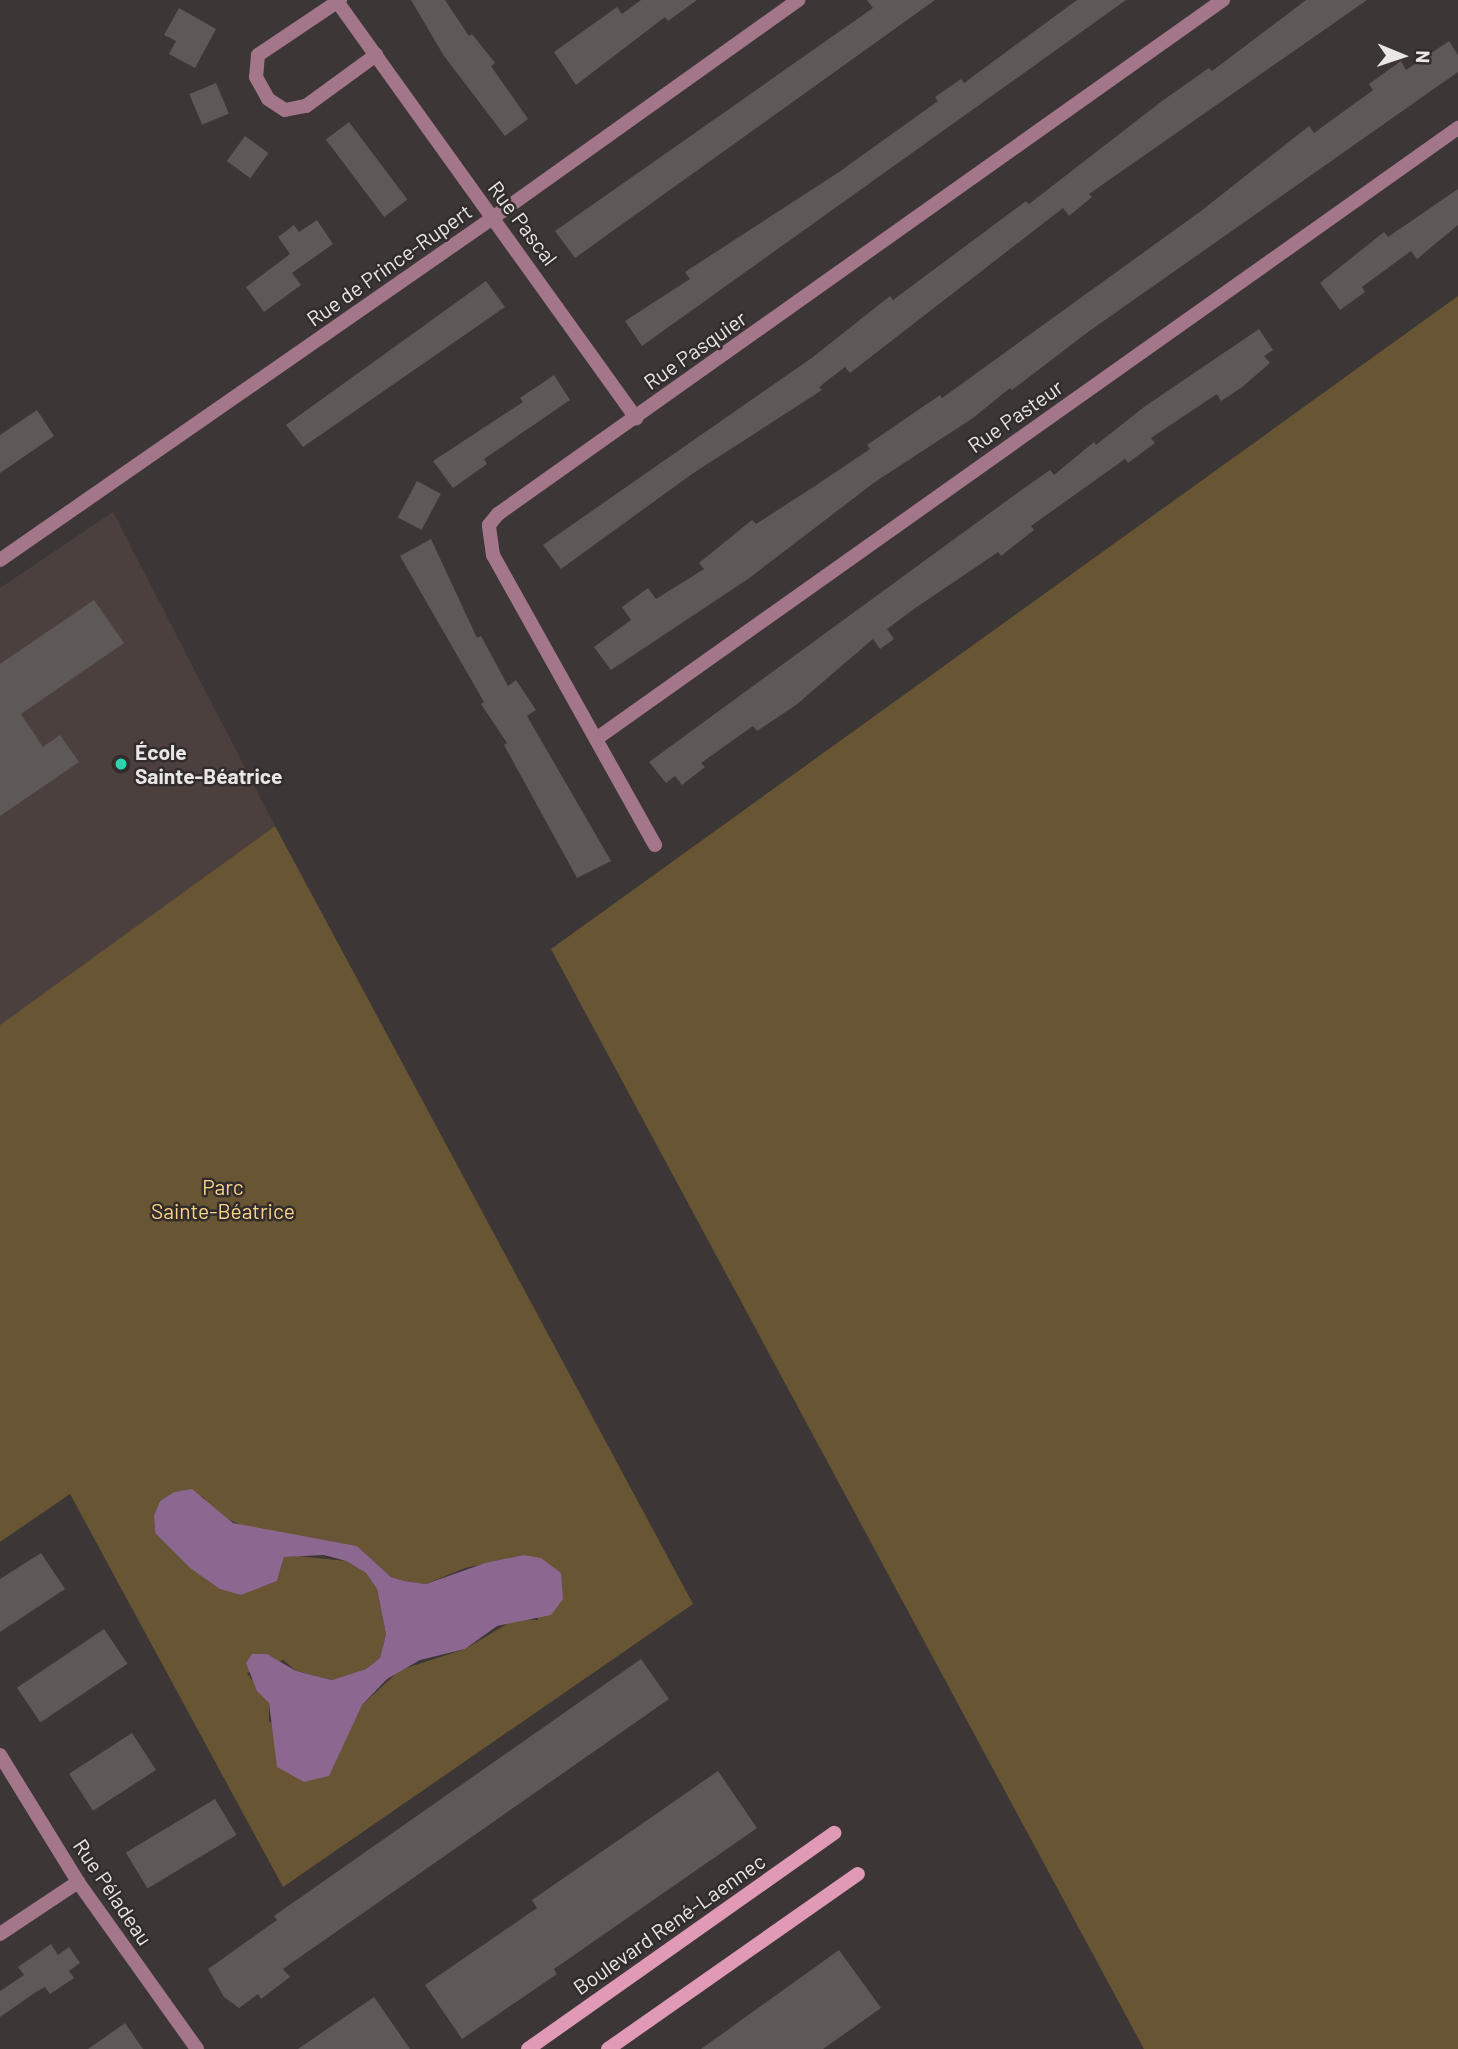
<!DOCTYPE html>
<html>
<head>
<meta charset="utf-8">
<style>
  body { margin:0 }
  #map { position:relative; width:1458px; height:2049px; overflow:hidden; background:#3c3636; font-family:Barlow,sans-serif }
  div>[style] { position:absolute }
  .built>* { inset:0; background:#4c403f }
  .green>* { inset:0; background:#675533 }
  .water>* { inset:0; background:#8c678f }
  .building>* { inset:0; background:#5e5956; transform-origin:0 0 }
  .street>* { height:14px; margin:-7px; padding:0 7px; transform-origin:7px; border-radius:7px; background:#a37789 }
  .secondary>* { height:14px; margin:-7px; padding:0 7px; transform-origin:7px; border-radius:7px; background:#e09ab6 }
  .dots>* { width:19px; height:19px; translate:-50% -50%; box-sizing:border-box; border:4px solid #322c2c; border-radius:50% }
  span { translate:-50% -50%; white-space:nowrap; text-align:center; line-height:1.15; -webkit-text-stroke:5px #322c2c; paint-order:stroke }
  .street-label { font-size:21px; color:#e9e6e6 }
  .poi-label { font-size:21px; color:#e9e6e6; font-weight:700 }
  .left { translate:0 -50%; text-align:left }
  .park-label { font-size:21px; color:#fbd488 }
  .north { position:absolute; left:1367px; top:21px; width:70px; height:70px; -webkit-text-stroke:5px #322c2c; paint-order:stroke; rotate:92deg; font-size:19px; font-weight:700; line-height:28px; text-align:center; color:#e9e6e6 }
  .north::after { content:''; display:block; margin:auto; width:24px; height:32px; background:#e9e6e6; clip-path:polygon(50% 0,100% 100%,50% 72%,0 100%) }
</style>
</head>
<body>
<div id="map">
  <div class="built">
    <i style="clip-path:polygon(113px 512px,275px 826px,0 1025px,0 588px)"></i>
  </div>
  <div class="green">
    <i style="clip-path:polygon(1458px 296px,1458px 2049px,1144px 2049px,551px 949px)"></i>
    <i style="clip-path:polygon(evenodd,275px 826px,693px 1604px,283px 1887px,70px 1494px,0 1542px,0 1025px,275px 826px,174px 1492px,203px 1497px,220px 1516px,253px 1530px,357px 1546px,391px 1577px,404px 1581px,426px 1584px,465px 1568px,523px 1555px,538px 1620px,515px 1619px,465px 1649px,400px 1670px,362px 1705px,349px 1731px,269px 1722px,269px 1703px,247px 1673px,283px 1660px,296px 1671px,332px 1680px,366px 1669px,380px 1658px,386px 1634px,377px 1589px,366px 1573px,346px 1561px,298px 1556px,284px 1557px,277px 1581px,240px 1595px,190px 1568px,155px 1533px,154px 1515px,160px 1501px,174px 1492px)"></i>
  </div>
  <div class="water">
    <i style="clip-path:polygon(192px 1489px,233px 1523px,357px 1546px,391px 1577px,404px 1581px,426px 1584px,485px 1563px,523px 1555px,541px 1558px,561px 1573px,563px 1599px,551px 1615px,497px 1626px,465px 1649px,420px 1660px,387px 1679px,362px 1705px,329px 1776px,304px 1782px,277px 1767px,269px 1703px,257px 1691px,246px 1663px,252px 1654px,267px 1654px,296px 1671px,332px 1680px,366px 1669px,380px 1658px,386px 1634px,377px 1589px,366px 1573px,346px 1561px,324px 1555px,284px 1557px,277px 1581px,241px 1595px,220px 1589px,190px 1568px,155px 1533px,154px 1515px,160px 1501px,174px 1492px)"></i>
  </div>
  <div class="building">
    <i style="clip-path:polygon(411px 0,445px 0,469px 36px,472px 34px,495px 63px,491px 66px,528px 119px,505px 136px,444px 56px)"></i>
    <i style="clip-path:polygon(641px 0,697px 0,668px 21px,665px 17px,576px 85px,554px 52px,617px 7px,622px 14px)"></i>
    <i style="clip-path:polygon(867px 0,935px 0,575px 258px,555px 231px,873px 8px)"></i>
    <i style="clip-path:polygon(1077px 0,1126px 0,642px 346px,625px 321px,690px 279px,685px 272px,839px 172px,938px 101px,935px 97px,961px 79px,964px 83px)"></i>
    <i style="clip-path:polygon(1306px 0,1367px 0,1089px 194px,1092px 197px,1069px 216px,1063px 208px,850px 373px,845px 367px,819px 387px,822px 390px,692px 474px,561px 569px,543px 545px,813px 357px,890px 296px,893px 300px,1026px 201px,1029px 204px,1162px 101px,1209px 68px,1212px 71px)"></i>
    <i style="clip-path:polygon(179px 8px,216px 29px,195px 68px,169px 54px,176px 41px,164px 35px)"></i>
    <i style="clip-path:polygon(1449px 41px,1458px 55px,1458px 72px,1088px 332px,1012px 390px,1010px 388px,973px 418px,875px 482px,748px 579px,611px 670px,594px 647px,631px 620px,622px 607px,648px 588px,656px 599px,704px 569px,699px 563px,752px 520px,756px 524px,815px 486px,870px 449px,867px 445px,940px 395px,942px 398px,1201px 211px,1309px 126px,1314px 133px,1373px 90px,1369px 84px,1401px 61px,1406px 70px)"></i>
    <i style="left:216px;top:83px;width:33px;height:29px;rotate:67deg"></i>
    <i style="left:349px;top:122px;width:97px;height:29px;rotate:53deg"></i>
    <i style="left:245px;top:136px;width:29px;height:31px;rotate:36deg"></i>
    <i style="clip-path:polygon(1458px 189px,1458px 225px,1417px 259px,1411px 251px,1362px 287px,1365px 292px,1340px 310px,1320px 283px,1384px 232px,1388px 237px)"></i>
    <i style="clip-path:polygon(317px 220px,333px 244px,292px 273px,301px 285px,264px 312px,246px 287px,290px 254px,278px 237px,294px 225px,299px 232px)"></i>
    <i style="clip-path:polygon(486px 281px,505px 307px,303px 447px,286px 425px)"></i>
    <i style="clip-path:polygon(1259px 329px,1273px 350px,1264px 356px,1270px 363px,1241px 388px,1221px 401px,1217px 394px,1151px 438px,1155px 443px,1128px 463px,1125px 459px,1031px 526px,1034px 530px,1001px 556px,998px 552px,914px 609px,887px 629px,894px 639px,880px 649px,873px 639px,796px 705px,757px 731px,753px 726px,701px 763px,705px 767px,682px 785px,675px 776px,666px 783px,649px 762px,1020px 491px,1050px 470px,1054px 475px,1094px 442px,1096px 445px,1144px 407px)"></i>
    <i style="clip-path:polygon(554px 375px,570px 400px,484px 459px,487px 464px,453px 488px,433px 461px,523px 402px,520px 398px)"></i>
    <i style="clip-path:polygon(37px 410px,54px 436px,0 473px,0 435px)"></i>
    <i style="left:417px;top:481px;width:27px;height:41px;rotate:28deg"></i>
    <i style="clip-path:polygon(431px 539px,477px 638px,481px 636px,508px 686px,516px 680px,536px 710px,527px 716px,611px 861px,577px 878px,504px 745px,507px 743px,481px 704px,484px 702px,400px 556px)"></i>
    <i style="clip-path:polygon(94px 600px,124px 643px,21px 714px,43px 747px,60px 735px,79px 762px,0 816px,0 664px)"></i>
    <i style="clip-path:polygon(41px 1553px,65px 1589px,0 1632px,0 1579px)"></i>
    <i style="left:104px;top:1629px;width:42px;height:105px;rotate:56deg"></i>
    <i style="clip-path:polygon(641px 1659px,669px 1699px,283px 1969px,290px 1977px,261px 1999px,258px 1994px,239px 2008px,224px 1997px,208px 1969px,277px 1920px,274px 1916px)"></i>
    <i style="left:132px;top:1733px;width:44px;height:75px;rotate:57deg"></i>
    <i style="clip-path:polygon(718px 1771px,757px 1828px,554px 1969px,557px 1974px,462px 2039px,425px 1985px,537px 1908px,532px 1900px)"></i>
    <i style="left:215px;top:1799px;width:42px;height:104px;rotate:59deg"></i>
    <i style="clip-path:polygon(51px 1944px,58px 1955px,69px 1947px,80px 1963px,69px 1971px,74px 1978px,50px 1994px,45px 1987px,36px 1992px,0 2017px,0 1991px,24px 1975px,18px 1967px)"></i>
    <i style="clip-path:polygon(839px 1950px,881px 2008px,823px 2049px,701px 2049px)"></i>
    <i style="clip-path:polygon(374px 1997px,410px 2049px,298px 2049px)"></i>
    <i style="clip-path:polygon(125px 2023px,143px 2049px,88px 2049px)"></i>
  </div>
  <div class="street">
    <i style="left:336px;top:0;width:515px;rotate:54.33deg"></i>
    <i style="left:340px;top:0;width:99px;rotate:146.1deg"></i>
    <i style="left:258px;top:55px;width:22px;rotate:95deg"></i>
    <i style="left:256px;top:77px;width:25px;rotate:61deg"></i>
    <i style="left:268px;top:99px;width:20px;rotate:33deg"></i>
    <i style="left:285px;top:110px;width:21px;rotate:-11deg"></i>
    <i style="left:306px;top:106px;width:87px;rotate:-36.1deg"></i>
    <i style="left:0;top:560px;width:601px;rotate:-34.77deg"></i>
    <i style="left:494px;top:217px;width:374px;rotate:-35.5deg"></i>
    <i style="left:596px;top:739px;width:1057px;rotate:-35.33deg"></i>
    <i style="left:655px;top:845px;width:332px;rotate:-119.2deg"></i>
    <i style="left:493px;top:555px;width:30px;rotate:-98deg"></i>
    <i style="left:489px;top:525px;width:14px;rotate:-51deg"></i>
    <i style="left:498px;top:514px;width:889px;rotate:-35.34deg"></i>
    <i style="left:0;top:1755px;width:149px;rotate:58.4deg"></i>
    <i style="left:78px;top:1882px;width:205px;rotate:54.5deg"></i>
    <i style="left:0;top:1934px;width:94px;rotate:-33.7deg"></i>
  </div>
  <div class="secondary">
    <i style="left:528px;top:2049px;width:375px;rotate:-35.2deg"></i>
    <i style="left:608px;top:2049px;width:305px;rotate:-35deg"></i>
  </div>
  <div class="dots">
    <i style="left:121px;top:764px;background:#28d5ad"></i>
  </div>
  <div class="street-label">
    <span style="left:523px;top:223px;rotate:53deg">Rue Pascal</span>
    <span style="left:389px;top:265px;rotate:-35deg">Rue de Prince-Rupert</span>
    <span style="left:695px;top:350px;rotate:-35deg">Rue Pasquier</span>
    <span style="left:1015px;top:416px;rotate:-35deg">Rue Pasteur</span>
    <span style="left:113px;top:1892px;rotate:56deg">Rue Péladeau</span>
    <span style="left:669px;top:1924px;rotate:-35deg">Boulevard René-Laennec</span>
  </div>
  <div class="poi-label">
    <span class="left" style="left:135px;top:764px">École<br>Sainte-Béatrice</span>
  </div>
  <div class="park-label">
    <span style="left:223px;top:1199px">Parc<br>Sainte-Béatrice</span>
  </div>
  <div class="north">N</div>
</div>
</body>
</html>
